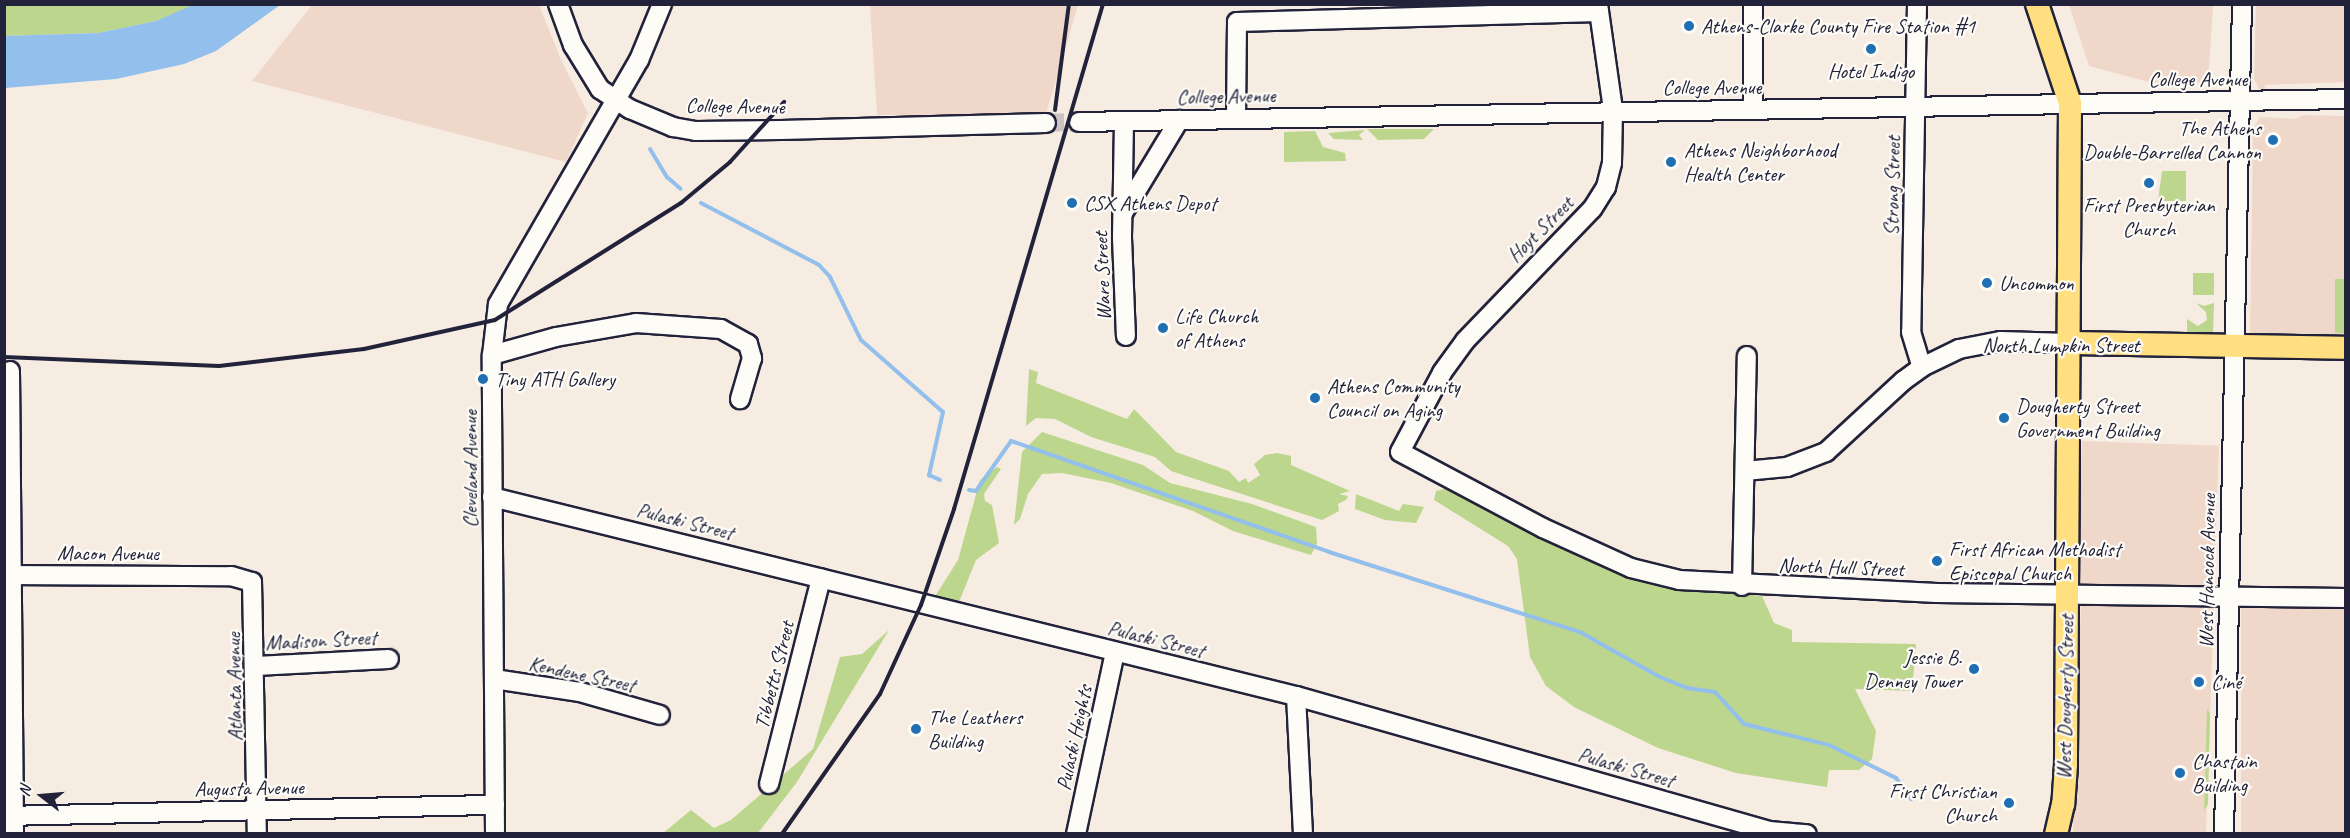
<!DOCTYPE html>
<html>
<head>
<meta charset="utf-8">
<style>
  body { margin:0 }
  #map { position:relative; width:2350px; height:838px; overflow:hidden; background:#f7ece2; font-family:Caveat,sans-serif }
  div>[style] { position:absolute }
  .built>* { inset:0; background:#efd8c9; transform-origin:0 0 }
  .green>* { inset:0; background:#bcd68e; transform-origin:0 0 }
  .water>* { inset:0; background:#92bfeb }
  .stream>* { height:4px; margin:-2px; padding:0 2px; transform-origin:2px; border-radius:2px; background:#92bfeb }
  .minor-tunnel>* { height:18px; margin-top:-9px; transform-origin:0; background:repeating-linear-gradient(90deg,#ccc4c1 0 18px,transparent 0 27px) }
  .roads { filter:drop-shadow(2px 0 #22223b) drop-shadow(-2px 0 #22223b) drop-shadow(0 2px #22223b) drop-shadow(0 -2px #22223b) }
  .minor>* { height:18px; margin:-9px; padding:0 9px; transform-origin:9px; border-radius:9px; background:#fdfcf7 }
  .major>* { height:22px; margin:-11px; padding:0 11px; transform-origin:11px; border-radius:11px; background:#ffdf80 }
  .rail>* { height:4px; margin:-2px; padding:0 2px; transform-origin:2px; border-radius:2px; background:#22223b }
  .dots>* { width:16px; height:16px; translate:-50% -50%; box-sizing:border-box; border:3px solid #fdfcf7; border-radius:50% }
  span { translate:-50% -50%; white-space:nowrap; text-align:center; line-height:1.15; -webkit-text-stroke:4.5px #fdfcf7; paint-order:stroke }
  .poi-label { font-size:21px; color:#22223b }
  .left { translate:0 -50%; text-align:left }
  .right { translate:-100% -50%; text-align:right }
  .street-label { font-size:21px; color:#22223b }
  .frame { position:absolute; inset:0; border:6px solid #22223b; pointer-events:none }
  .north { position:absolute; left:12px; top:766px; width:60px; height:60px; -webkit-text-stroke:4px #fdfcf7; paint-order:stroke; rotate:286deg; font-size:16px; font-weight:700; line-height:24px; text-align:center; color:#22223b }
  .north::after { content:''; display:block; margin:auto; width:21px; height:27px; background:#22223b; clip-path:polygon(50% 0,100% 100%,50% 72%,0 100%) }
</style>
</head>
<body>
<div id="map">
  <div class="built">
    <i style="clip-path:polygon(312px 5px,539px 5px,562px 62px,588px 113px,566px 162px,252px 81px)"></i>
    <i style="clip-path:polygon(870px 5px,1078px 5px,1046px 114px,877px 115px)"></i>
    <i style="clip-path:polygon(2069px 5px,2213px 5px,2208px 83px,2156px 84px,2089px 66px)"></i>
    <i style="clip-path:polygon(2256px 5px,2345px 5px,2345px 82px,2264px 85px,2267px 93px,2259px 89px,2254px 79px)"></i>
    <i style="clip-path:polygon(2303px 115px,2345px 116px,2345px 336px,2250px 335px,2253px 129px,2260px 117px,2295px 119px)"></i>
    <i style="left:2082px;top:441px;width:137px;height:145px;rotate:2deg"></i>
    <i style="left:2081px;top:602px;width:133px;height:232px;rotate:2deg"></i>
    <i style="left:2241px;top:606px;width:104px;height:228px"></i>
  </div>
  <div class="green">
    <i style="clip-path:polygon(5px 5px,195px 5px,156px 21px,98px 33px,5px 36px)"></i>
    <i style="clip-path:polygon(1367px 129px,1434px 129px,1424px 139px,1378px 140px)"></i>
    <i style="clip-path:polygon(1365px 130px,1359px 135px,1363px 140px,1334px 139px,1328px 133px)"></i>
    <i style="clip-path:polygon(1315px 131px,1323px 147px,1345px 153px,1346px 161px,1284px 162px,1284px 132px)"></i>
    <i style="clip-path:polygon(2162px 171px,2186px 171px,2186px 201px,2158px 201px)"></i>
    <i style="left:2193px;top:273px;width:21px;height:22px"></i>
    <i style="left:2335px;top:279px;width:10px;height:54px"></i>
    <i style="clip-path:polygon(2196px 303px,2204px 306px,2214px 303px,2213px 334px,2187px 334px,2187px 319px,2198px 326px,2207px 320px,2206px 312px)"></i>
    <i style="clip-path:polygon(1029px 369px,1038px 372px,1036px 383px,1127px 419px,1134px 409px,1176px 452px,1229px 471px,1239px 482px,1246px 478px,1248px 483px,1260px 475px,1254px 464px,1265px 455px,1277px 453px,1291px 456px,1291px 465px,1350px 491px,1339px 494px,1348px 496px,1346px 500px,1338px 504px,1339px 511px,1322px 520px,1189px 477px,1171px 471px,1155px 457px,1091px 437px,1055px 419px,1036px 418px,1026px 426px)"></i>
    <i style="clip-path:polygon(1042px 432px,1143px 465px,1170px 483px,1252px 504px,1316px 527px,1317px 544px,1311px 555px,1233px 531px,1193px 511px,1111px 483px,1062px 473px,1042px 474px,1028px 494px,1020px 519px,1014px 525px,1022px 452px)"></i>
    <i style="clip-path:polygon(997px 467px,1001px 469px,984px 494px,985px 501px,992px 505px,999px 543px,976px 560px,957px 607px,934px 598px,958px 560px,980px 480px)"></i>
    <i style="clip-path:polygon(1448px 488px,1582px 557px,1645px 583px,1762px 596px,1774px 623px,1792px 630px,1792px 642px,1916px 644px,1912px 691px,1855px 689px,1876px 731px,1872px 759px,1859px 770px,1829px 770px,1827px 787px,1736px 773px,1658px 748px,1574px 707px,1546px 686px,1530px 657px,1517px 559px,1508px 546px,1434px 500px,1436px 491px)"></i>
    <i style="clip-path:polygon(1356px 494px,1399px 511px,1403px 504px,1424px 507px,1416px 523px,1385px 520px,1355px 509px)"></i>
    <i style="clip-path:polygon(889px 630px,797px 782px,758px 833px,662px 834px,691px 810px,714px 828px,731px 820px,813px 749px,840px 657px,862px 654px)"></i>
    <i style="clip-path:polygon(2207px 708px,2210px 714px,2208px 804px,2204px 810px)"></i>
  </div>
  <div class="water">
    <i style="clip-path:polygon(195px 4px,280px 5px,216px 51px,184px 64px,116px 79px,5px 88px,5px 36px,98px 33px,156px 21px)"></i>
  </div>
  <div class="stream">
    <i style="left:650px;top:149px;width:33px;rotate:59deg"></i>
    <i style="left:667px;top:177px;width:18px;rotate:41deg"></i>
    <i style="left:701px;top:203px;width:133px;rotate:27.7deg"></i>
    <i style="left:819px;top:265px;width:16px;rotate:47deg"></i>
    <i style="left:830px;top:277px;width:70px;rotate:63.8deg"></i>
    <i style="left:861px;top:340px;width:109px;rotate:41.3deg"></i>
    <i style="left:943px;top:412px;width:65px;rotate:102.5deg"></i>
    <i style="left:929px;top:475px;width:12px;rotate:24deg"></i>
    <i style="left:969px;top:490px;width:7px;rotate:8deg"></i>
    <i style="left:976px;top:491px;width:61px;rotate:-55deg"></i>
    <i style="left:1011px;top:441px;width:337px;rotate:19.2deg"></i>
    <i style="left:1329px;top:552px;width:263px;rotate:17.7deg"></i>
    <i style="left:1580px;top:632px;width:92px;rotate:29.4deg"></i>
    <i style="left:1660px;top:677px;width:29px;rotate:22deg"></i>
    <i style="left:1687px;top:688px;width:28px;rotate:8deg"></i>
    <i style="left:1715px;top:692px;width:43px;rotate:47.8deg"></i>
    <i style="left:1744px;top:724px;width:88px;rotate:13.9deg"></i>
    <i style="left:1829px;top:745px;width:75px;rotate:26.2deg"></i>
    <i style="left:1896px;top:778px;width:26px;rotate:54deg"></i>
  </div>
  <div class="minor-tunnel">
    <i style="left:1046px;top:123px;width:33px;rotate:-2deg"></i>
  </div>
  <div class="roads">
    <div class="minor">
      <i style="left:558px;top:4px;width:44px;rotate:69.9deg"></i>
      <i style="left:573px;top:45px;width:52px;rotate:58.5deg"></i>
      <i style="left:600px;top:89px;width:36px;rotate:34deg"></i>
      <i style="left:630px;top:109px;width:47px;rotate:22.7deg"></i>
      <i style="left:673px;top:127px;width:23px;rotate:10deg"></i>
      <i style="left:696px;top:131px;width:85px;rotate:-0.7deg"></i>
      <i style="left:781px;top:130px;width:265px;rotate:-1.5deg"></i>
      <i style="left:1598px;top:4px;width:107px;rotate:81.9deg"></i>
      <i style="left:1613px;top:110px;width:53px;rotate:91.1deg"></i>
      <i style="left:1612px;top:163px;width:25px;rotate:104deg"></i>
      <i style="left:1606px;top:187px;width:26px;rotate:122deg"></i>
      <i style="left:1592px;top:209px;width:183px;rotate:133.9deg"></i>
      <i style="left:1465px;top:341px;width:39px;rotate:126deg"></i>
      <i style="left:1442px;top:373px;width:89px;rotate:118deg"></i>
      <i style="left:1400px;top:452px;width:162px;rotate:28deg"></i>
      <i style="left:1543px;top:528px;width:97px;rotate:24.4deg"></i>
      <i style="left:1631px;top:568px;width:49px;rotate:14deg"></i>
      <i style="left:1679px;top:580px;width:258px;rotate:2.9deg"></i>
      <i style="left:1937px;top:593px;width:409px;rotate:0.7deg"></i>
      <i style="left:1753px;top:4px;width:105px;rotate:90deg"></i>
      <i style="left:1917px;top:4px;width:328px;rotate:91deg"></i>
      <i style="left:1911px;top:332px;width:37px;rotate:73deg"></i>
      <i style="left:1236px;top:118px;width:96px;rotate:-89.4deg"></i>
      <i style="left:1237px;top:22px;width:362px;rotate:-1.6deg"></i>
      <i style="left:1079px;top:122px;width:1267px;rotate:-1.04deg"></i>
      <i style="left:1124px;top:122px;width:116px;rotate:91deg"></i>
      <i style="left:1122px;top:238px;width:98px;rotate:87.7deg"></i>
      <i style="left:1123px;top:213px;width:109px;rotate:-58.9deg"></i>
      <i style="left:492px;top:355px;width:66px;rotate:-15.7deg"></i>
      <i style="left:556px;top:337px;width:81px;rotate:-9.9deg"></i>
      <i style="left:636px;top:323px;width:85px;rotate:4deg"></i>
      <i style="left:721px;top:329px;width:31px;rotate:29deg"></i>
      <i style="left:748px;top:344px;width:15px;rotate:74deg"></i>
      <i style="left:752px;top:358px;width:43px;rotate:106.3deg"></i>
      <i style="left:10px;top:371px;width:463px;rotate:89.5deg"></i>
      <i style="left:1745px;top:471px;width:42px;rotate:-5.4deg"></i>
      <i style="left:1787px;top:467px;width:42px;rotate:-21deg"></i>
      <i style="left:1826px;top:452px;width:105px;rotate:-42.7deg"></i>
      <i style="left:1903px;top:381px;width:24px;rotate:-36deg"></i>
      <i style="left:1922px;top:367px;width:41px;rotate:-25.9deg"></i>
      <i style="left:1959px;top:349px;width:43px;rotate:-10.8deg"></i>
      <i style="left:2001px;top:341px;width:68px;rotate:1.7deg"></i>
      <i style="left:492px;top:497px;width:828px;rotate:13.9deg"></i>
      <i style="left:1296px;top:696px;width:492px;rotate:15.9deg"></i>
      <i style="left:1769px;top:831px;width:38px;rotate:5deg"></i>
      <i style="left:4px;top:575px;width:227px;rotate:0.3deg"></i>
      <i style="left:231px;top:576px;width:22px;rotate:16deg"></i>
      <i style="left:252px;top:582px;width:252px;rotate:88.9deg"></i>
      <i style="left:1742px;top:586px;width:230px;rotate:-88.8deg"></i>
      <i style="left:256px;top:666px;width:133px;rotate:-3deg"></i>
      <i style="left:494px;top:679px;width:87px;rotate:8.6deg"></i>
      <i style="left:580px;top:692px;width:83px;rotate:16deg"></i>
      <i style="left:1296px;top:696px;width:138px;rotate:87.1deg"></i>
      <i style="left:769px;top:784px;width:212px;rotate:-75.8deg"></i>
      <i style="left:4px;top:816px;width:491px;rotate:-1.3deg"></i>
      <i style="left:495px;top:834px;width:479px;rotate:-90.4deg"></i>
      <i style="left:492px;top:355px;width:51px;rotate:-83.3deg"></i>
      <i style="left:498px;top:304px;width:282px;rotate:-60deg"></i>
      <i style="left:639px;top:60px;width:61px;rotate:-67.7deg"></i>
      <i style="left:1076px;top:834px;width:186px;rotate:-77.9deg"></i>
      <i style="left:2224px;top:834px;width:830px;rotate:-88.76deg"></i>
    </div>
    <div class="major">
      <i style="left:2037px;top:4px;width:104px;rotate:71.6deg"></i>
      <i style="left:2070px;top:103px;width:662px;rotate:90.35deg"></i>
      <i style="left:2066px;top:765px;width:39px;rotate:94deg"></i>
      <i style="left:2063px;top:804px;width:31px;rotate:103deg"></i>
      <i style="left:2069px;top:343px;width:277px;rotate:1deg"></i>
    </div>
  </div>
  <div class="rail">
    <i style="left:1055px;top:110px;width:107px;rotate:-82.5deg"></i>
    <i style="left:4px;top:357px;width:215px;rotate:2.4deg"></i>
    <i style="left:219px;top:366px;width:146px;rotate:-6.7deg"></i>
    <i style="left:364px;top:349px;width:134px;rotate:-12.5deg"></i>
    <i style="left:495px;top:320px;width:220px;rotate:-32.2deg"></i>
    <i style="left:681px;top:203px;width:64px;rotate:-39.9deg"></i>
    <i style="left:730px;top:162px;width:81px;rotate:-48deg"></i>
    <i style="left:782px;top:834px;width:171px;rotate:-55deg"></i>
    <i style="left:880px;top:694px;width:98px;rotate:-65.3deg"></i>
    <i style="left:921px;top:605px;width:102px;rotate:-71deg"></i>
    <i style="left:954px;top:509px;width:527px;rotate:-73.56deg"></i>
  </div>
  <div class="dots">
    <i style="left:1689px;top:26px;background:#1f6fb2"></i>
    <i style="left:1871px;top:49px;background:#1f6fb2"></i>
    <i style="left:2273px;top:140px;background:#1f6fb2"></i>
    <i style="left:1671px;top:162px;background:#1f6fb2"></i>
    <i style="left:2149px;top:183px;background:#1f6fb2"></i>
    <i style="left:1072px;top:203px;background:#1f6fb2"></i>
    <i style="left:1987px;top:283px;background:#1f6fb2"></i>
    <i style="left:1163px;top:328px;background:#1f6fb2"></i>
    <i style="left:483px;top:379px;background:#1f6fb2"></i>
    <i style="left:1315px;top:398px;background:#1f6fb2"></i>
    <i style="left:2004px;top:418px;background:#1f6fb2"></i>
    <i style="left:1937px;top:561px;background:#1f6fb2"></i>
    <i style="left:1974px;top:669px;background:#1f6fb2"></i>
    <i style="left:2199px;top:682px;background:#1f6fb2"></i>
    <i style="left:916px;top:729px;background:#1f6fb2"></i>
    <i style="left:2180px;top:773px;background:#1f6fb2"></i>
    <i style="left:2009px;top:803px;background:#1f6fb2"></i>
  </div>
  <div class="poi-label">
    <span class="left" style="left:1701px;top:26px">Athens-Clarke County Fire Station #1</span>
    <span style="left:1871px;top:71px">Hotel Indigo</span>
    <span class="right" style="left:2261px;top:140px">The Athens<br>Double-Barrelled Cannon</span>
    <span class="left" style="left:1684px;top:162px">Athens Neighborhood<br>Health Center</span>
    <span class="left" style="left:1084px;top:203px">CSX Athens Depot</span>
    <span style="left:2149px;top:217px">First Presbyterian<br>Church</span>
    <span class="left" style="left:1999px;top:283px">Uncommon</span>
    <span class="left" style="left:1175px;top:328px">Life Church<br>of Athens</span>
    <span class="left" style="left:495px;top:379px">Tiny ATH Gallery</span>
    <span class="left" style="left:1327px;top:398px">Athens Community<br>Council on Aging</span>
    <span class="left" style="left:2016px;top:418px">Dougherty Street<br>Government Building</span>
    <span class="left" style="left:1949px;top:561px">First African Methodist<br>Episcopal Church</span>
    <span class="right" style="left:1962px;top:669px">Jessie B.<br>Denney Tower</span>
    <span class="left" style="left:2211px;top:682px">Ciné</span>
    <span class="left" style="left:928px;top:729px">The Leathers<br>Building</span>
    <span class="left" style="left:2192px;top:773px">Chastain<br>Building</span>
    <span class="right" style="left:1997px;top:803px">First Christian<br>Church</span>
  </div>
  <div class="street-label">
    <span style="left:2198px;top:79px">College Avenue</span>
    <span style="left:1712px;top:87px">College Avenue</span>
    <span style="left:1226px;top:96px;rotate:-1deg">College Avenue</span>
    <span style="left:735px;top:106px;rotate:1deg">College Avenue</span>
    <span style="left:1892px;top:186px;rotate:-89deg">Strong Street</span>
    <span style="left:1540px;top:229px;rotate:-45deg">Hoyt Street</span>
    <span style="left:1102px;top:276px;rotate:-92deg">Ware Street</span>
    <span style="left:2061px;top:345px">North Lumpkin Street</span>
    <span style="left:470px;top:469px;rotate:-90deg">Cleveland Avenue</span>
    <span style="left:685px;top:521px;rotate:14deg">Pulaski Street</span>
    <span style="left:108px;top:553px">Macon Avenue</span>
    <span style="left:1841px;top:567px;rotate:2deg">North Hull Street</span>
    <span style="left:2207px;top:571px;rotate:-89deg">West Hancock Avenue</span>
    <span style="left:1156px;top:639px;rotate:14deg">Pulaski Street</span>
    <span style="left:321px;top:640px;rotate:-3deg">Madison Street</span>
    <span style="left:582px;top:674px;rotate:12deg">Kendene Street</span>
    <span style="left:774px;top:675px;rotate:-76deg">Tibbetts Street</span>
    <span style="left:234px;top:687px;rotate:-91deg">Atlanta Avenue</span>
    <span style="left:2065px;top:697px;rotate:-89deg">West Dougherty Street</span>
    <span style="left:1074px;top:738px;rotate:-78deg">Pulaski Heights</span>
    <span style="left:1626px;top:767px;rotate:16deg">Pulaski Street</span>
    <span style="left:249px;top:788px;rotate:-1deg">Augusta Avenue</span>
  </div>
  <div class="frame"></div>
  <div class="north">N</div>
</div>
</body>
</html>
